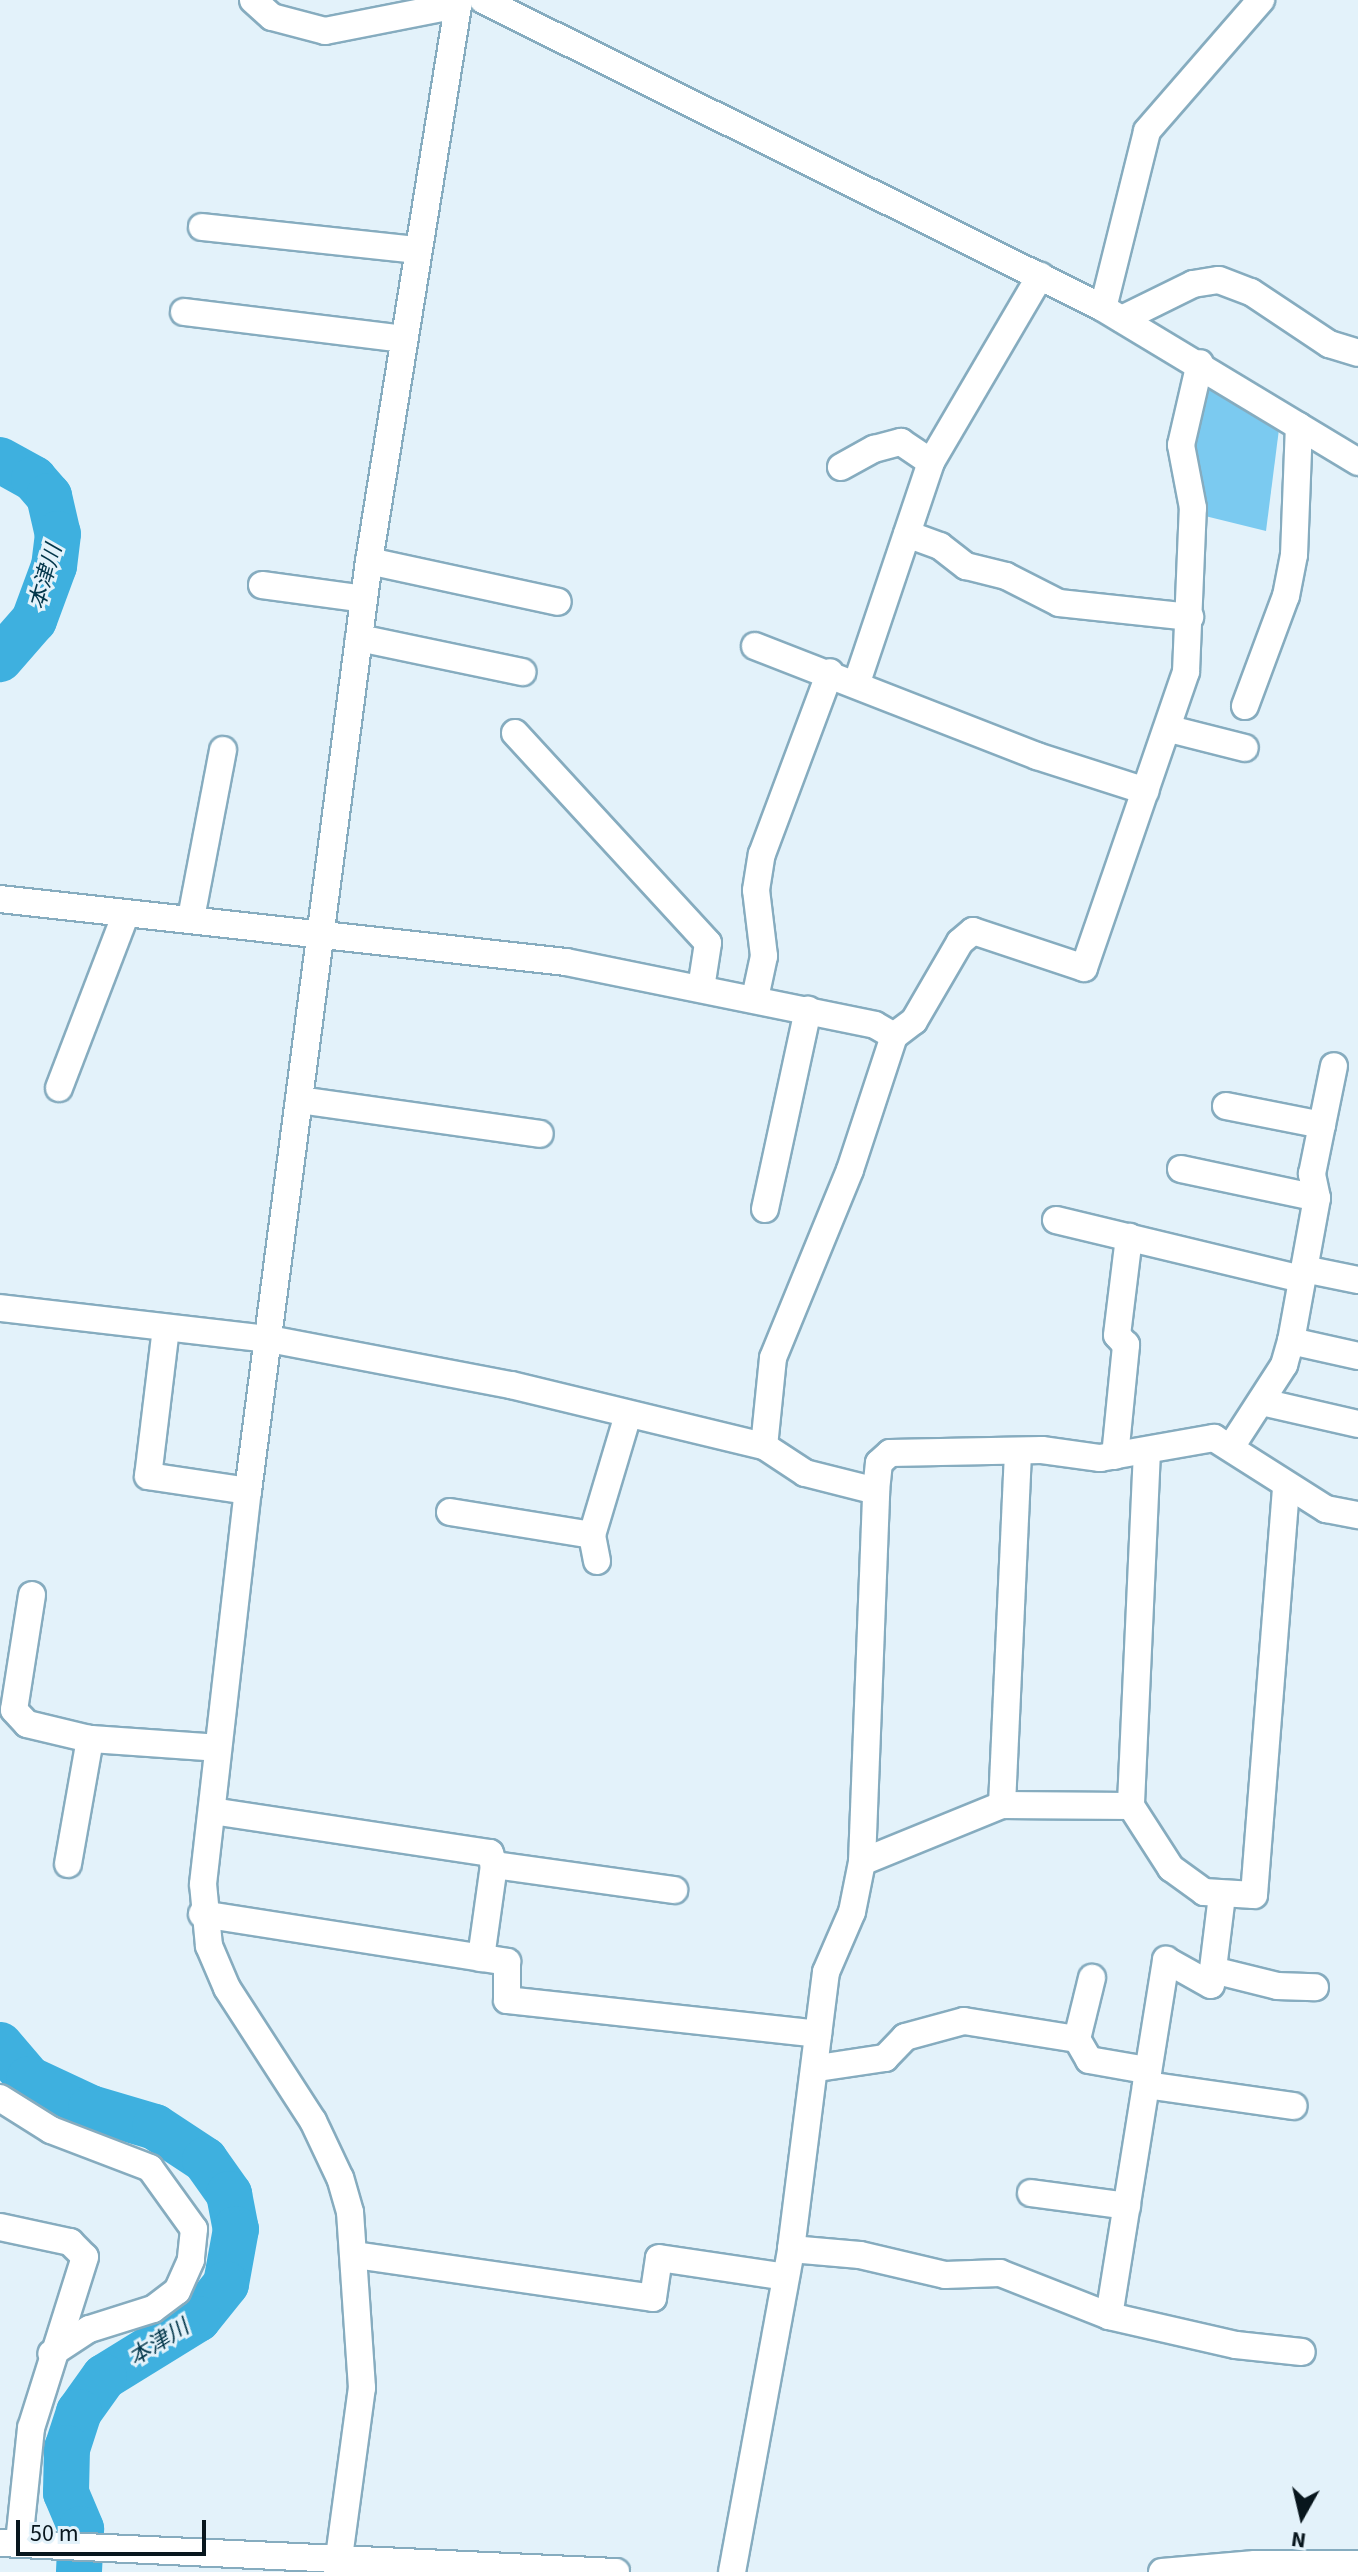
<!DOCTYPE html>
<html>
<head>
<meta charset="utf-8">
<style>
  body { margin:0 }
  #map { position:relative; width:1358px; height:2572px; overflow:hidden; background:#e3f2fa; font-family:"Source Sans 3","Noto Sans JP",sans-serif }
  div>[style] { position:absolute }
  .green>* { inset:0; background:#7bcaf0 }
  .river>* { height:46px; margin:-23px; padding:0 23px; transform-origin:23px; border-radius:23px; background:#3eb0df }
  .roads { filter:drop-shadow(2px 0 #86acbf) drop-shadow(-2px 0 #86acbf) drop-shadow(0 2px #86acbf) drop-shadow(0 -2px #86acbf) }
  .minor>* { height:26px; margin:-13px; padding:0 13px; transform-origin:13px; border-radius:13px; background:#fff }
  span { translate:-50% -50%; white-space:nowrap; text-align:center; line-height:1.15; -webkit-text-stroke:6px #e3f2fa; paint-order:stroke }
  .water-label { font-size:22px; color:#013549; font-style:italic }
  .north { position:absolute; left:1262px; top:2476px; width:80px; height:80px; -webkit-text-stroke:6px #e3f2fa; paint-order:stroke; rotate:188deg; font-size:22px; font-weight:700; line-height:32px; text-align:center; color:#08161d }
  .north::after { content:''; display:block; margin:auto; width:28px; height:36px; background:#08161d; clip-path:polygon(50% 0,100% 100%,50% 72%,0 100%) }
  .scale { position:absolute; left:16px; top:2520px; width:190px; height:36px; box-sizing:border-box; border:4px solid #08161d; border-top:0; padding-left:10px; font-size:24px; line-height:28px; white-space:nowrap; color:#08161d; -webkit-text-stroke:6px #e3f2fa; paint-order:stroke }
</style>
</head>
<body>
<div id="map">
  <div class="green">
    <i style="clip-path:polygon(1204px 383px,1279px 429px,1266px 531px,1201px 515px,1187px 446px)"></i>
  </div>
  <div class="river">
    <i style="left:0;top:460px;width:39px;rotate:29deg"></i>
    <i style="left:34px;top:479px;width:23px;rotate:49deg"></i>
    <i style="left:49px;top:496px;width:39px;rotate:77deg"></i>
    <i style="left:58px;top:534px;width:32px;rotate:97deg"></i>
    <i style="left:54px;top:566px;width:58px;rotate:110.3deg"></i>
    <i style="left:34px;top:620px;width:52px;rotate:131.1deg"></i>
    <i style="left:0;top:2045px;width:45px;rotate:49.5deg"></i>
    <i style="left:29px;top:2079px;width:68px;rotate:25.1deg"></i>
    <i style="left:91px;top:2108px;width:67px;rotate:16.5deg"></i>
    <i style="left:155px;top:2127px;width:60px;rotate:33.4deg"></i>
    <i style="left:205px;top:2160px;width:42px;rotate:54.8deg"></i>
    <i style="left:229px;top:2194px;width:36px;rotate:79deg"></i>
    <i style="left:236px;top:2229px;width:56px;rotate:100.3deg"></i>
    <i style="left:226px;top:2284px;width:45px;rotate:128.7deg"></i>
    <i style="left:198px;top:2319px;width:110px;rotate:148.3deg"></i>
    <i style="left:104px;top:2377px;width:43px;rotate:125.5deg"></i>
    <i style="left:79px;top:2412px;width:38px;rotate:108deg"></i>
    <i style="left:67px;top:2448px;width:45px;rotate:91.3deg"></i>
    <i style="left:66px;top:2493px;width:39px;rotate:67deg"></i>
    <i style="left:81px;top:2529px;width:43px;rotate:92.7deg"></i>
  </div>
  <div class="roads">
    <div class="minor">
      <i style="left:253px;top:0;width:25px;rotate:42deg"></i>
      <i style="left:272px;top:17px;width:55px;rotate:14.8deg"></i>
      <i style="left:325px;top:31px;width:136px;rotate:-11.1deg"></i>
      <i style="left:483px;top:0;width:692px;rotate:26.42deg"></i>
      <i style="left:1103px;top:308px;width:298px;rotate:31.1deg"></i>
      <i style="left:202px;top:227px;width:216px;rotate:6.1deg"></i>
      <i style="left:1103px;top:308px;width:182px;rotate:-76deg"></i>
      <i style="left:1147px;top:131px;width:174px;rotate:-49deg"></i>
      <i style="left:184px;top:312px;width:221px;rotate:7deg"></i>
      <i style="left:1122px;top:319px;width:79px;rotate:-26.2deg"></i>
      <i style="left:1193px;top:284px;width:26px;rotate:-9deg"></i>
      <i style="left:1219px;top:280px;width:34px;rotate:21deg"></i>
      <i style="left:1251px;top:292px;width:94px;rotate:33.7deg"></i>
      <i style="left:1329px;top:344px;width:30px;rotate:17deg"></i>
      <i style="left:841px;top:467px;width:38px;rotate:-29deg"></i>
      <i style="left:874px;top:449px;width:28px;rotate:-15deg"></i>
      <i style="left:901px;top:442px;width:36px;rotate:34deg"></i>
      <i style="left:907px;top:534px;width:35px;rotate:20deg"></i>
      <i style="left:940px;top:546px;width:33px;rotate:38deg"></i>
      <i style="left:966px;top:566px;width:41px;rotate:14deg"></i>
      <i style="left:1006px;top:576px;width:59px;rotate:27deg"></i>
      <i style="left:1059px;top:603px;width:132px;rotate:6.1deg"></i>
      <i style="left:369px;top:561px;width:193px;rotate:12.2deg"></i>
      <i style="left:262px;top:585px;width:103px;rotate:7.8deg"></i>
      <i style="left:359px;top:638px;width:167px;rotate:11.8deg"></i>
      <i style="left:755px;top:646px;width:303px;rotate:21.3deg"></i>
      <i style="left:1037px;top:756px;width:114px;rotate:17.8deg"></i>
      <i style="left:857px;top:682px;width:232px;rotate:-71.4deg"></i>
      <i style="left:931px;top:462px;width:216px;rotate:-59.6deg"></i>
      <i style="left:1245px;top:706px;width:117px;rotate:-69.6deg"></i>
      <i style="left:1286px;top:596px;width:42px;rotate:-79deg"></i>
      <i style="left:1294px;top:555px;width:129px;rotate:-87.8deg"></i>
      <i style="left:1170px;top:729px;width:77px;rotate:14.2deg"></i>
      <i style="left:515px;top:733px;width:285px;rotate:47.4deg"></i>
      <i style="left:708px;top:943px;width:46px;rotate:98.8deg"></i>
      <i style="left:0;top:899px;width:569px;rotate:6.35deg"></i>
      <i style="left:566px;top:962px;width:315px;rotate:11.5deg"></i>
      <i style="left:875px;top:1025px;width:22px;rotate:30deg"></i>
      <i style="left:894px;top:1036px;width:141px;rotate:108.2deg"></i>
      <i style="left:850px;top:1170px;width:203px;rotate:112.3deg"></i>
      <i style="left:773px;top:1358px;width:88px;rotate:95.8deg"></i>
      <i style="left:191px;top:918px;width:171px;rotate:-79.2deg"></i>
      <i style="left:755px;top:998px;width:43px;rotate:-77.9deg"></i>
      <i style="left:764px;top:956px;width:66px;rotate:-96.9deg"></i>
      <i style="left:756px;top:890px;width:36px;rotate:-81deg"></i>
      <i style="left:762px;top:854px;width:194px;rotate:-69.5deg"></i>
      <i style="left:894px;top:1036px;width:25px;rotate:-37deg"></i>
      <i style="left:914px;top:1021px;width:91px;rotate:-59.8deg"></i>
      <i style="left:960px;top:942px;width:17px;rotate:-40deg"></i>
      <i style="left:973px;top:931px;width:117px;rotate:18.4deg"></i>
      <i style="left:1084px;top:968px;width:313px;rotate:-71deg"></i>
      <i style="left:1186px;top:672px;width:164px;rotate:-87.6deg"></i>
      <i style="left:1193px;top:508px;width:64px;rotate:-100.8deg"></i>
      <i style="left:1181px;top:445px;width:84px;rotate:-77deg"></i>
      <i style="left:59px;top:1088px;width:184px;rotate:-69deg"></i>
      <i style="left:299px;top:1100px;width:243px;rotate:8deg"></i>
      <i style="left:1226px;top:1106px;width:98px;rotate:11.2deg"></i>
      <i style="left:1181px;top:1169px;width:139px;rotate:12deg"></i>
      <i style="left:765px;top:1209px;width:204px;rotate:-77.8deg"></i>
      <i style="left:1056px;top:1220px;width:253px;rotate:13.5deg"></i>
      <i style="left:1304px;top:1269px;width:55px;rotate:11.5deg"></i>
      <i style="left:0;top:1308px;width:271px;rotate:6.6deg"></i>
      <i style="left:269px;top:1339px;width:246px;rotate:10.8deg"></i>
      <i style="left:511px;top:1385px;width:260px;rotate:13.6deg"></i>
      <i style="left:764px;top:1446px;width:49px;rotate:33.4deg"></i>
      <i style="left:805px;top:1473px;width:73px;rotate:14.2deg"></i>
      <i style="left:876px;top:1491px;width:28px;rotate:-84deg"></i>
      <i style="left:879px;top:1463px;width:15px;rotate:-42deg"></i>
      <i style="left:890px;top:1453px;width:152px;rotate:-1.1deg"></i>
      <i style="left:1042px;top:1450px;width:59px;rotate:7.9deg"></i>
      <i style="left:1100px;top:1458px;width:116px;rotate:-10deg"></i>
      <i style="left:1214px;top:1438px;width:133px;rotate:32.4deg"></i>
      <i style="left:1326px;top:1509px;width:33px;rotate:11deg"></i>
      <i style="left:166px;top:1328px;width:149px;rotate:96.9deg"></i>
      <i style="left:148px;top:1476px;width:101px;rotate:8.5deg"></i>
      <i style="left:1291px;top:1341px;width:69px;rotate:12.6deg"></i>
      <i style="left:1262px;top:1402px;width:98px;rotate:12.9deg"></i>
      <i style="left:1231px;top:1447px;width:98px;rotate:-57.1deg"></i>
      <i style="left:1284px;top:1365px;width:25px;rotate:-74deg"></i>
      <i style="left:1291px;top:1341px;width:145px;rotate:-79.7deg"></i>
      <i style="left:1317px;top:1198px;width:25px;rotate:-102deg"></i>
      <i style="left:1312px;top:1174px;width:110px;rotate:-78.5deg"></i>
      <i style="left:1147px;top:1451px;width:355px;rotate:92.6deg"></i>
      <i style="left:1131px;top:1806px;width:74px;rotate:57.2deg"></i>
      <i style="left:1171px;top:1868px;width:41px;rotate:36deg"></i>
      <i style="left:1204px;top:1892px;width:50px;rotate:3.4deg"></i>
      <i style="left:1254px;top:1895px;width:410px;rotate:-85.5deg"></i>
      <i style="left:1115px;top:1456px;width:112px;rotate:-84.3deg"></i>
      <i style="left:1126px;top:1345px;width:13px;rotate:-132deg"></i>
      <i style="left:1117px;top:1335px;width:99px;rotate:-83deg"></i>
      <i style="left:450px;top:1512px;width:144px;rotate:9.2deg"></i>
      <i style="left:597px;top:1561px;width:26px;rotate:-101deg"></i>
      <i style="left:592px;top:1535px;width:125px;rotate:-73.3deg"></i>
      <i style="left:32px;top:1595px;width:116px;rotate:98.9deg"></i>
      <i style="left:14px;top:1710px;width:19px;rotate:47deg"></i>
      <i style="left:27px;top:1724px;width:65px;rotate:13.4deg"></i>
      <i style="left:90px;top:1739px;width:128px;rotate:4deg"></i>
      <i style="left:1002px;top:1805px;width:352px;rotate:-87.4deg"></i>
      <i style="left:212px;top:1811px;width:281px;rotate:8.6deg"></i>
      <i style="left:490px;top:1853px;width:13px;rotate:72deg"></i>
      <i style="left:494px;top:1865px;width:94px;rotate:98deg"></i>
      <i style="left:862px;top:1862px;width:151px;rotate:-22.2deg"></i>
      <i style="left:1002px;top:1805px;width:129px;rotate:0.4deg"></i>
      <i style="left:68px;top:1864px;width:127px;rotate:-80deg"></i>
      <i style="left:494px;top:1865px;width:182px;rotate:7.9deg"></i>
      <i style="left:202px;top:1914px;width:309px;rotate:8.9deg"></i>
      <i style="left:507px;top:1962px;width:38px;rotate:90deg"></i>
      <i style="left:507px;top:2000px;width:313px;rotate:6.2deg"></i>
      <i style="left:1213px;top:1970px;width:66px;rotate:14deg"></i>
      <i style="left:1277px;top:1986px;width:38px;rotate:2deg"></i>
      <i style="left:1077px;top:2039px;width:63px;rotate:-76.2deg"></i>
      <i style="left:818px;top:2068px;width:68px;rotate:-8.5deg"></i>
      <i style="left:885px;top:2058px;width:29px;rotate:-46deg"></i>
      <i style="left:905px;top:2037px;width:61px;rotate:-15.2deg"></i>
      <i style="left:964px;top:2021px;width:114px;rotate:9.1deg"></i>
      <i style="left:1077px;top:2039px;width:24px;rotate:60deg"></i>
      <i style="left:1089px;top:2060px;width:47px;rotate:9.9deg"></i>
      <i style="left:1146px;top:2085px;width:149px;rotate:8.1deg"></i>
      <i style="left:0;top:2098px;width:60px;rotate:32.1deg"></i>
      <i style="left:51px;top:2130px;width:106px;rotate:21deg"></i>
      <i style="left:150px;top:2168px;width:75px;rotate:54.2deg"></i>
      <i style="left:194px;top:2229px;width:31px;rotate:96deg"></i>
      <i style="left:191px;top:2260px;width:34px;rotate:114deg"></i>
      <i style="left:177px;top:2291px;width:30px;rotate:143deg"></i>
      <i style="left:153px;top:2309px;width:67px;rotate:162.6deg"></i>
      <i style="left:89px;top:2329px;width:45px;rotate:146.7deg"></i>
      <i style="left:1031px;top:2193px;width:97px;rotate:7.7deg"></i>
      <i style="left:0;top:2227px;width:72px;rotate:12.1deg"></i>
      <i style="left:70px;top:2242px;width:21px;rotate:45deg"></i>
      <i style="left:85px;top:2257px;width:179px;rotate:107.5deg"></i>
      <i style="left:31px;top:2428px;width:116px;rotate:96deg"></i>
      <i style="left:791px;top:2249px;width:69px;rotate:5deg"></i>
      <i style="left:860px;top:2255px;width:87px;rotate:13.2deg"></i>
      <i style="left:945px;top:2275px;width:55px;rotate:-2.1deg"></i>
      <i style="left:1000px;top:2273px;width:117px;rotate:21.5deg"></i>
      <i style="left:1109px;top:2316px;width:130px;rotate:12.9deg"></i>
      <i style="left:1236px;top:2345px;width:66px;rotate:6.1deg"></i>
      <i style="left:355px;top:2255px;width:301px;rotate:8.2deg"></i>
      <i style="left:653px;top:2298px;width:40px;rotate:-81.5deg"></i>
      <i style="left:659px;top:2258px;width:128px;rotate:8.5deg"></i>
      <i style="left:1109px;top:2316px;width:361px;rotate:-80.9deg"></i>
      <i style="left:1166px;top:1960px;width:51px;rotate:29.1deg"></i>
      <i style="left:1211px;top:1985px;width:91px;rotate:-83deg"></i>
      <i style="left:0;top:2543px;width:617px;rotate:2.7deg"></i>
      <i style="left:337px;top:2572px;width:186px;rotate:-82.3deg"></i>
      <i style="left:362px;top:2388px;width:176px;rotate:-93.9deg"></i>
      <i style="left:350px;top:2212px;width:35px;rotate:-106deg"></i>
      <i style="left:340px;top:2178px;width:63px;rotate:-115.3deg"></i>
      <i style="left:313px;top:2121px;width:158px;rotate:-122.9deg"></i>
      <i style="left:227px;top:1988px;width:46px;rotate:-113.2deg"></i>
      <i style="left:209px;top:1946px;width:62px;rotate:-95.5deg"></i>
      <i style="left:203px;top:1884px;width:396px;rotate:-83.5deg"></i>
      <i style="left:248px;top:1491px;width:938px;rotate:-82.59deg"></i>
      <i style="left:369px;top:561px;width:568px;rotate:-80.89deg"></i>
      <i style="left:732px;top:2572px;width:328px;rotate:-79.6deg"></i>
      <i style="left:791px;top:2249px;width:279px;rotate:-82.8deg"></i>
      <i style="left:826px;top:1972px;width:65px;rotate:-66.6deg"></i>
      <i style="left:852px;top:1912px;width:51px;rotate:-78.7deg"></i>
      <i style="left:862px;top:1862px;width:371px;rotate:-87.8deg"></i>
      <i style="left:1162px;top:2572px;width:93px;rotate:-4.9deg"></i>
      <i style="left:1255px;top:2564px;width:103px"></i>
    </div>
  </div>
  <div class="water-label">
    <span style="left:46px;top:577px;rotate:-74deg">本津川</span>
    <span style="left:159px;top:2343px;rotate:-32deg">本津川</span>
  </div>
  <div class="north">N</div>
  <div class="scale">50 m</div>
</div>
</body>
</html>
